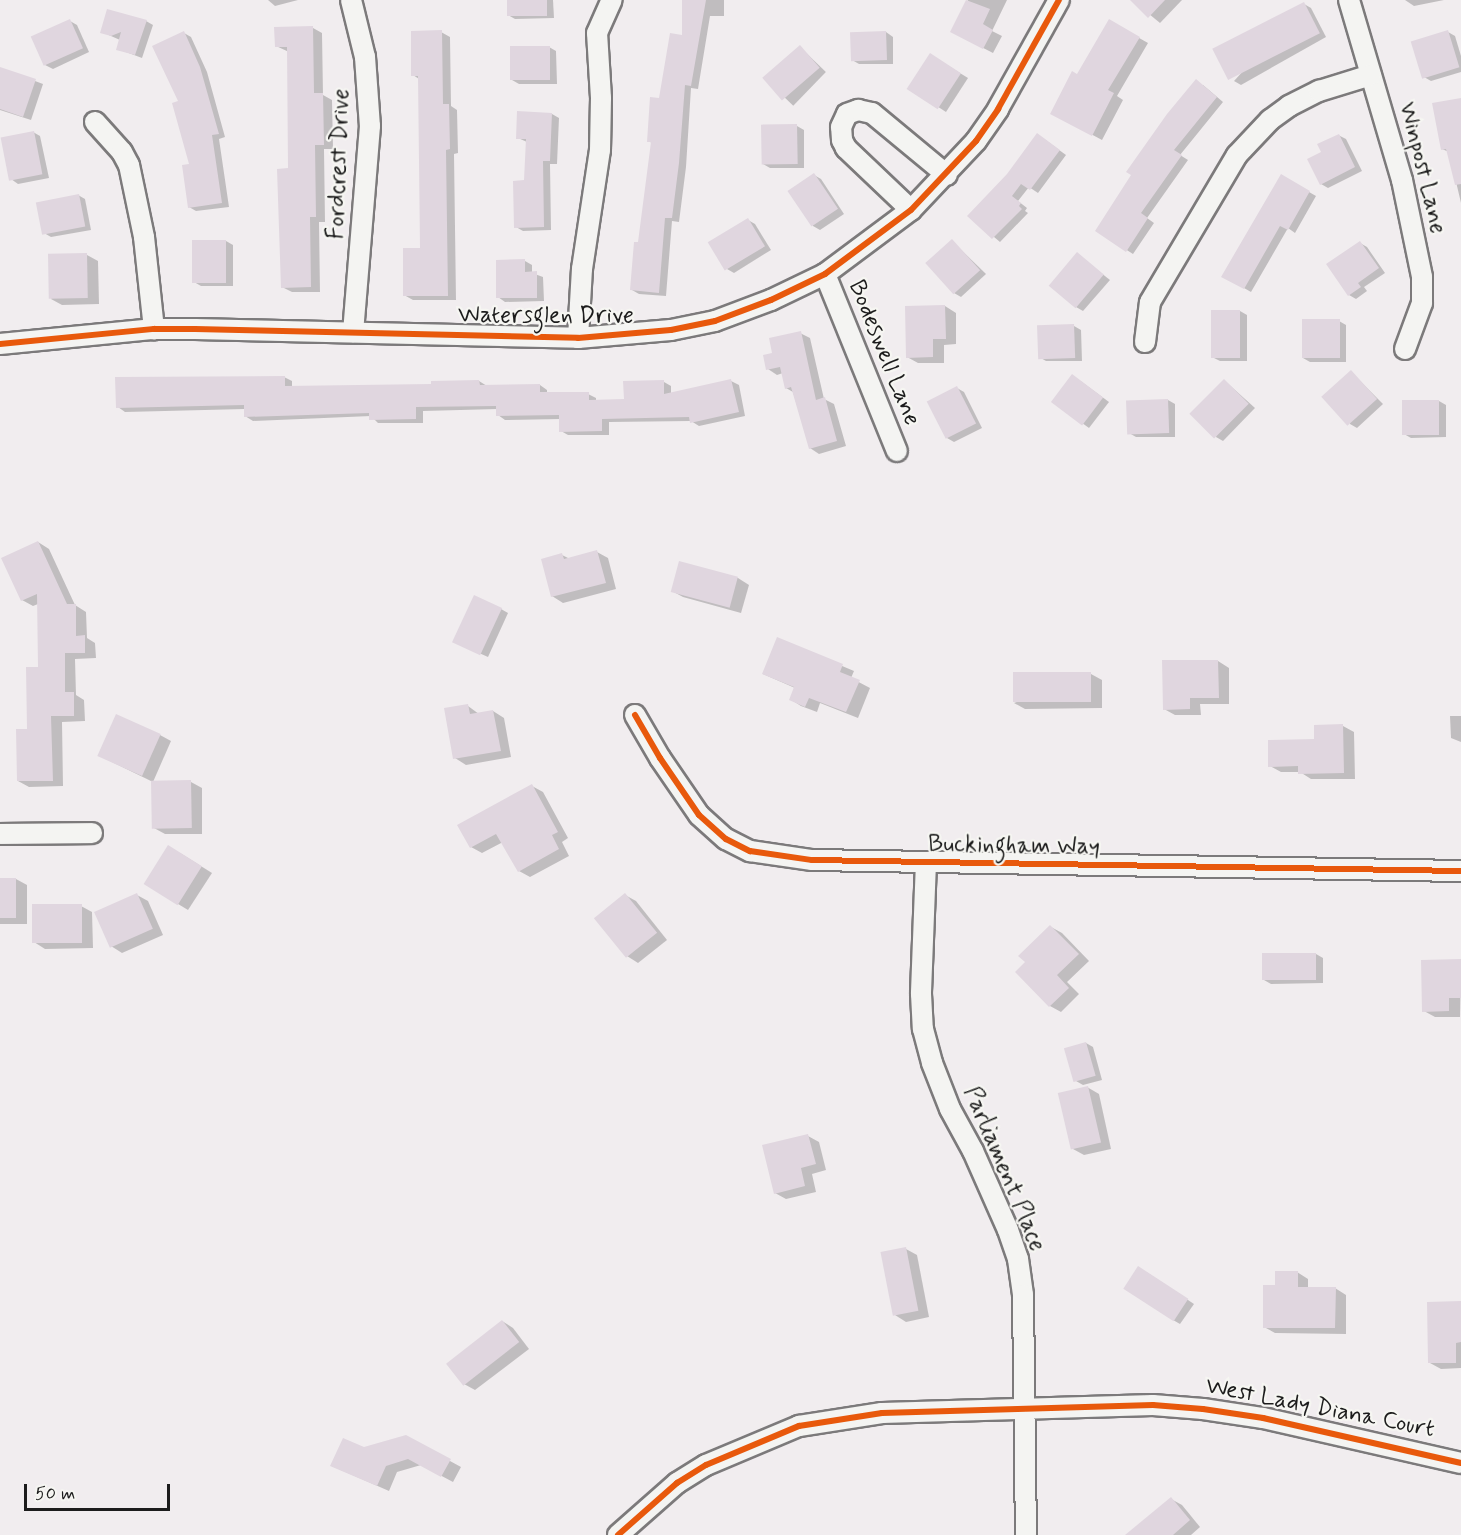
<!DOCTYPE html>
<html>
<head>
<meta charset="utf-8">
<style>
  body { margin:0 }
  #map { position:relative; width:1461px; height:1535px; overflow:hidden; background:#f1edef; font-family:Mynerve,sans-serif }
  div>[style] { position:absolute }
  .shadow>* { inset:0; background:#0003; transform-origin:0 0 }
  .building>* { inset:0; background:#e0d6df; transform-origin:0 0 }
  .roads { filter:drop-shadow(2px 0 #7c7a7b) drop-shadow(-2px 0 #7c7a7b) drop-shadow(0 2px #7c7a7b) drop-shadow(0 -2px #7c7a7b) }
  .street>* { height:20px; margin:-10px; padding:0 10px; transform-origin:10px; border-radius:10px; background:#f4f4f2 }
  .cycleway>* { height:6px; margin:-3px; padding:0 3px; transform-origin:3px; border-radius:3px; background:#e8590c }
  span { translate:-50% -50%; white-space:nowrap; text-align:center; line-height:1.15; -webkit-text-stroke:4.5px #f6f6f2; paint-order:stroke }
  .street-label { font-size:24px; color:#1c1c1c }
  .scale { position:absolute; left:24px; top:1484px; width:146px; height:27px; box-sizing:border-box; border:3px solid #1c1c1c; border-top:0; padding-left:8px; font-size:18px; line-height:21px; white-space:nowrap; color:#1c1c1c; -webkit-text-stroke:4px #f6f6f2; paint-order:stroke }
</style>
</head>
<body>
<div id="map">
  <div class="shadow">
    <i style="clip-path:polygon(268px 0,298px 0,275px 6px)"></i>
    <i style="clip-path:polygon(508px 0,553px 0,554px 18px,515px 19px,508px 15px)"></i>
    <i style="clip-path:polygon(683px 0,724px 0,724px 16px,710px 16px,698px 89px,691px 88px,686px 167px,679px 222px,672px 221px,666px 296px,639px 294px,632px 290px,653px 144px,649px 141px,660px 99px,684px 37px)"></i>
    <i style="clip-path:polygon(968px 0,1007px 0,992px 31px,1002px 36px,993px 53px,952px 32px)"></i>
    <i style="clip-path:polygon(1132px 0,1182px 0,1160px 23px)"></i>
    <i style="clip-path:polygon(1405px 0,1444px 0,1414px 6px)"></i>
    <i style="clip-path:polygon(1304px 4px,1311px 8px,1326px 37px,1241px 85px,1234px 81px)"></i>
    <i style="clip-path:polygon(70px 21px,77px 25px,89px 52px,53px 69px,45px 65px)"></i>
    <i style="clip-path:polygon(146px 21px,153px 25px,142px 58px,118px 49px,120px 40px,102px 32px)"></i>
    <i style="clip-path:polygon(1109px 21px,1148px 43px,1117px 96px,1123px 100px,1102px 140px,1061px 118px,1077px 76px)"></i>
    <i style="clip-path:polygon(313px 28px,322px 33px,323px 95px,332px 100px,333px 149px,324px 149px,325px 222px,319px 222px,320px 292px,292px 292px,282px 287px,289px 170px,289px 52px,276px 46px)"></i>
    <i style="clip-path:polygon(441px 32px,450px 37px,451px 106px,457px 110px,458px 153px,454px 154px,456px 300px,413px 300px,404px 295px,421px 250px,419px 79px,413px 75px)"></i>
    <i style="clip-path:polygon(886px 32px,893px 37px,893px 64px,859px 64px,852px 60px)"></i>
    <i style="clip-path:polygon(1448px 32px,1455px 36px,1461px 56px,1461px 72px,1431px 81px,1424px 77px)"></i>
    <i style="clip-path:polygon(184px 33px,191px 37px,207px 72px,225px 137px,219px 139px,229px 207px,196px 211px,189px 207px,191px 166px,180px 102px)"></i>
    <i style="clip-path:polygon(549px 47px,556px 51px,557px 84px,519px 84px,512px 80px)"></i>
    <i style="left:800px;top:47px;width:36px;height:47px;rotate:44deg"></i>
    <i style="clip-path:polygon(937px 59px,968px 78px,946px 112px,909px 88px)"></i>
    <i style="clip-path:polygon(3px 69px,43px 84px,31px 120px,0 110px,0 77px)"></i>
    <i style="clip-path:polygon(1203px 85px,1223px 102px,1180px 155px,1188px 160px,1147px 218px,1154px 223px,1133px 254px,1097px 231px)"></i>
    <i style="clip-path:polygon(1461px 99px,1461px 203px,1449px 152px,1442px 149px)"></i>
    <i style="clip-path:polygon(519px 112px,552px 114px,559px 118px,557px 164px,550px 164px,551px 230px,523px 231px,516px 227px,525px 182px,527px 142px,518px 138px)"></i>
    <i style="clip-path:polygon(797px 126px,804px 130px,804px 168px,770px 168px,763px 164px)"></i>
    <i style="clip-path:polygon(33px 132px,40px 136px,49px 178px,18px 184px,11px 179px)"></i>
    <i style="clip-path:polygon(1338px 135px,1346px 139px,1362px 171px,1328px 188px,1321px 184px,1323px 152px)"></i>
    <i style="clip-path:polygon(1044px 139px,1066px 155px,1038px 193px,1029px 187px,1018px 201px,1027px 208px,1025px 211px,1028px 213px,1000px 242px,969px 216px)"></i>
    <i style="clip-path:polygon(814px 175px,821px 179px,844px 214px,820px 230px,813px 226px)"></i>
    <i style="clip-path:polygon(1281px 176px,1316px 196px,1295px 233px,1288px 228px,1251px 292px,1223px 276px)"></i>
    <i style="clip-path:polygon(78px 195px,85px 199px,91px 230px,51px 237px,44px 233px)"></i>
    <i style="clip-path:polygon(748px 220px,755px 224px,771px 250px,734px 273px,727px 269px)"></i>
    <i style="clip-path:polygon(226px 241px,233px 245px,233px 286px,201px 286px,194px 282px)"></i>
    <i style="clip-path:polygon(952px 241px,986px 274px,961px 297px,954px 293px)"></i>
    <i style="clip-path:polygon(1360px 243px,1367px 247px,1385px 273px,1364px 287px,1367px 291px,1356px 299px,1349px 295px)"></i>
    <i style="clip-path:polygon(1077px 254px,1110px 280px,1083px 311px,1076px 307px)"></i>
    <i style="clip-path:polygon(87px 255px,98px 261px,99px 304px,62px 305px,51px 299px)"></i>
    <i style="clip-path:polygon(525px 261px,532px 265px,532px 273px,543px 277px,544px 301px,505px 302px,498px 297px)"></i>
    <i style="clip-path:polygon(945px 306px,956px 313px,956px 344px,944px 345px,944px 363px,918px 363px,907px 357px)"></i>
    <i style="clip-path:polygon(1240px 311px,1247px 315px,1247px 361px,1220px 361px,1212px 357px)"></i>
    <i style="clip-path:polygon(1339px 321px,1346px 325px,1346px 362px,1310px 362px,1303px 358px)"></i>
    <i style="clip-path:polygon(1074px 326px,1081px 330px,1082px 361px,1046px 361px,1039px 357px)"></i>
    <i style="clip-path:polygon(800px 333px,810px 338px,824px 399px,834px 404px,846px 446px,819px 454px,810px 448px,793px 392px,786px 388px,783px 373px,777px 375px,768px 369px,774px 354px)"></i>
    <i style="clip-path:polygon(1351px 372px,1383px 404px,1357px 428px,1350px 424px)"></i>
    <i style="clip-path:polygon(284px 377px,292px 381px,292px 387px,433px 385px,479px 381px,487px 386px,540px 385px,547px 390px,547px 394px,588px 394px,596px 398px,596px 401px,625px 401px,664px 382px,671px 386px,671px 394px,731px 381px,739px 385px,745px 416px,699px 426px,691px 421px,609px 422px,609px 435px,568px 435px,561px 431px,561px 419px,505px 420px,498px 415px,498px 409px,423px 411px,423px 423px,378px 423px,371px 416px,253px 421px,245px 416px,245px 409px,125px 412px,118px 407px)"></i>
    <i style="clip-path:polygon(1079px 380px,1109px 402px,1089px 428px,1053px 402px)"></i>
    <i style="clip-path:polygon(1225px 381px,1255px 408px,1223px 441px,1216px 437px)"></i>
    <i style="clip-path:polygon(957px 388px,964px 392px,982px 428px,954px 442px,947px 438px)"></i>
    <i style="clip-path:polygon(1168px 400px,1175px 404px,1175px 437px,1136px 437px,1129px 433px)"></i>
    <i style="clip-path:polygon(1439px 401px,1446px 405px,1446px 437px,1411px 438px,1404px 434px)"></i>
    <i style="clip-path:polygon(38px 542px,49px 549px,75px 605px,86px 612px,87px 638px,95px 643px,96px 658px,75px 659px,76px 695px,84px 700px,85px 721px,62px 722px,63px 786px,29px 787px,18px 781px,40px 669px,38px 604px,33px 606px,22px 600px)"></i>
    <i style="clip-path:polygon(597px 552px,608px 558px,616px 589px,563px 603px,552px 596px,562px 555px,570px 559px)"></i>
    <i style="clip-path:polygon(680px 563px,738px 578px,749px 585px,741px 613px,683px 597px,672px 591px)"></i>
    <i style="clip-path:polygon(501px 609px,508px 613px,488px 657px,461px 645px)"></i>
    <i style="clip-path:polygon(778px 639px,854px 671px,851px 678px,870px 688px,858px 718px,820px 703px,817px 712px,801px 706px,790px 699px,795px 688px,763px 674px)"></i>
    <i style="clip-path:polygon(1218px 661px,1229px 668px,1229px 704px,1200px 704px,1201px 715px,1175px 715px,1164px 709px)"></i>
    <i style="clip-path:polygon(1091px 674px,1102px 680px,1102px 708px,1025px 709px,1014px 703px)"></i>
    <i style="clip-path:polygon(468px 706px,479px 714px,493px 711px,504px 718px,511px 757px,466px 765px,455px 758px)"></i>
    <i style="clip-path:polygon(1450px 716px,1461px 716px,1461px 742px,1451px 738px)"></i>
    <i style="clip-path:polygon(1343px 726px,1354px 732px,1355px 779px,1311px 779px,1300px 772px,1281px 772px,1270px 766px)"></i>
    <i style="clip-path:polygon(160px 735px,171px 741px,153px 782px,110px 761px)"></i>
    <i style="clip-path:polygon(191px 782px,202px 788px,202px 834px,165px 834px,154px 828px)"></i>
    <i style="clip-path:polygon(532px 786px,543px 792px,568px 838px,562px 842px,569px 856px,530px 877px,519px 871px,503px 842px,482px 853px,471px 847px)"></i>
    <i style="clip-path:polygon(180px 853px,212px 873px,188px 910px,145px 884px)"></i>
    <i style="clip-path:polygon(0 879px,16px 879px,27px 885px,27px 924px,0 924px)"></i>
    <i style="clip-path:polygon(137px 895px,148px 901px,163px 935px,122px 953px,111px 946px)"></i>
    <i style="clip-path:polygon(625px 895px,636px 901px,667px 940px,638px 963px,627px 956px)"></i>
    <i style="clip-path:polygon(81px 906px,92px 912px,93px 948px,45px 949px,34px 942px)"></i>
    <i style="clip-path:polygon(1051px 927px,1062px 933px,1089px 961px,1067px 982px,1079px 994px,1061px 1012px,1050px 1006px,1017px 972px,1027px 962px)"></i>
    <i style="clip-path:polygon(1316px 954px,1323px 958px,1323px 983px,1271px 984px,1264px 980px)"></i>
    <i style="clip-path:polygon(1461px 961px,1460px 1017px,1435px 1017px,1424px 1011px)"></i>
    <i style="clip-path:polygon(1086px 1043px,1093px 1047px,1102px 1080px,1083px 1085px,1076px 1081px)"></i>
    <i style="clip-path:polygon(1087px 1087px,1099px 1094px,1111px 1149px,1084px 1155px,1073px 1149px)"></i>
    <i style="clip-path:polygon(808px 1136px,819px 1142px,826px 1170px,812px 1174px,816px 1192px,786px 1199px,775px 1193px)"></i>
    <i style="clip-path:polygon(906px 1249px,917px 1255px,929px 1317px,906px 1322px,895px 1315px)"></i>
    <i style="clip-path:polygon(1146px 1272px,1194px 1304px,1180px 1324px,1173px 1320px)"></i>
    <i style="clip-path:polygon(1297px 1272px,1308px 1279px,1308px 1288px,1335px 1288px,1346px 1295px,1346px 1334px,1275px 1333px,1264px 1327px,1276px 1287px)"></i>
    <i style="clip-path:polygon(1461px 1303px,1461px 1368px,1441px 1369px,1430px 1363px)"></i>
    <i style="clip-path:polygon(502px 1321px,513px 1328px,529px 1349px,475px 1390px,464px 1384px)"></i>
    <i style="clip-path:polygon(406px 1437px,461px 1467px,453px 1482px,421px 1465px,397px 1472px,389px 1491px,332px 1466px,364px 1449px)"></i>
    <i style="clip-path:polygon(1171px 1499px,1182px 1505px,1200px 1527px,1191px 1535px,1128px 1535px)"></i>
  </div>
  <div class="building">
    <i style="left:507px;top:0;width:40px;height:16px"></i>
    <i style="clip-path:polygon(682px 0,706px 0,691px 86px,685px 85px,679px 163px,672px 218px,665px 218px,659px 293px,630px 290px,634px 242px,638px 242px,651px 142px,647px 142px,650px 97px,659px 98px,670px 33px,682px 35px)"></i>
    <i style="clip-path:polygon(966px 0,990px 9px,983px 24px,993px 30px,983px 49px,950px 32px)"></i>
    <i style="clip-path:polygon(1130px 0,1165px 0,1148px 18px)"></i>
    <i style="left:1304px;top:2px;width:35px;height:103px;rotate:63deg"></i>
    <i style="clip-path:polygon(107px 9px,147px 20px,135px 55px,116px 50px,121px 32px,111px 36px,100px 33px)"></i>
    <i style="left:70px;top:19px;width:32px;height:43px;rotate:66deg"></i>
    <i style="clip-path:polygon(1109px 19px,1140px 37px,1108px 90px,1114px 93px,1092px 136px,1050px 114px,1072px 71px,1077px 74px)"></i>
    <i style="clip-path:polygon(313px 26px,314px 93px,323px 93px,324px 145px,315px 145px,316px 217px,310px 217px,311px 287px,281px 288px,277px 169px,288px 168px,287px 47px,275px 47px,274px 27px)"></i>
    <i style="clip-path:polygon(442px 30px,443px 104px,449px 104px,450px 149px,446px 150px,448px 296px,403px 296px,403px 248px,420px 248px,418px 76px,411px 76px,411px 31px)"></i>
    <i style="left:1448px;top:30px;width:39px;height:39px;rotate:73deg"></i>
    <i style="clip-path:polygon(184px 31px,200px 67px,219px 134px,212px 135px,222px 203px,188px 208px,182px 165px,189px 164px,172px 103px,178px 101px,152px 46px)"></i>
    <i style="left:886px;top:31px;width:29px;height:36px;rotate:88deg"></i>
    <i style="left:800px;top:45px;width:30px;height:50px;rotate:49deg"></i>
    <i style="left:550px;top:46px;width:34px;height:40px;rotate:90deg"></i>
    <i style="left:930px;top:53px;width:37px;height:43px;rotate:33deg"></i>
    <i style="clip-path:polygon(0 67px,36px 79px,23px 117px,0 109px)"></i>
    <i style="clip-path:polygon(1196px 79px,1217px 97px,1174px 150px,1182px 155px,1141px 213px,1148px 218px,1126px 252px,1095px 231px,1131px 175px,1126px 172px,1167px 114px)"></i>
    <i style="clip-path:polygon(1461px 98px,1461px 184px,1455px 185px,1446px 149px,1441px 150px,1432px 103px)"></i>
    <i style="clip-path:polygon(517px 111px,552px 113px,550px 161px,543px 161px,544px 227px,514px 228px,513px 181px,524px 180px,526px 139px,516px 139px)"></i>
    <i style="left:797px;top:124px;width:40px;height:36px;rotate:89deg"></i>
    <i style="left:34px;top:131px;width:44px;height:34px;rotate:79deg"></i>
    <i style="clip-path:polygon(1037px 133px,1060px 150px,1030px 190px,1021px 184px,1012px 196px,1021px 203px,1019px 206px,1022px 209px,992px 239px,967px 216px,1007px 174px)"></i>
    <i style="clip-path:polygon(1339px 134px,1355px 167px,1320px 185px,1307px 159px,1321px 152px,1317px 144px)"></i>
    <i style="left:814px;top:173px;width:43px;height:32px;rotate:56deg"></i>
    <i style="clip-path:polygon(1281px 174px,1310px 191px,1288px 230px,1280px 226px,1244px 289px,1221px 277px)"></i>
    <i style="left:79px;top:194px;width:33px;height:44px;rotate:79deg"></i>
    <i style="left:748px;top:218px;width:33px;height:47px;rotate:59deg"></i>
    <i style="left:952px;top:239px;width:42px;height:36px;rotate:48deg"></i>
    <i style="left:192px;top:240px;width:34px;height:43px"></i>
    <i style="clip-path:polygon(1360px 241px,1379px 268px,1358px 283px,1361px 287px,1348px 296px,1326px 264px)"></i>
    <i style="left:1077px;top:252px;width:35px;height:44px;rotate:40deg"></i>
    <i style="left:87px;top:253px;width:45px;height:39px;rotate:89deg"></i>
    <i style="clip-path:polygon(525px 259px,525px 272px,537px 271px,537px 298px,496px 298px,496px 260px)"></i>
    <i style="clip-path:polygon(945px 305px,946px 339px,933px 339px,933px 357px,906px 358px,905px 306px)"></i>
    <i style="left:1211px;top:310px;width:29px;height:48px"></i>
    <i style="left:1302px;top:319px;width:38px;height:39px"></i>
    <i style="left:1074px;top:324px;width:34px;height:37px;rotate:88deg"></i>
    <i style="clip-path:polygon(801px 331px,816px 400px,825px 397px,837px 441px,809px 449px,791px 387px,785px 389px,780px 367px,766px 370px,763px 355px,772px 353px,769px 338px)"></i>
    <i style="left:1351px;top:370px;width:39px;height:40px;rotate:48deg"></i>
    <i style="left:1072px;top:374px;width:39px;height:35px;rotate:37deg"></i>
    <i style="clip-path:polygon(285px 376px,285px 386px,431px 384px,431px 381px,479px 380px,480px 385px,540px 384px,540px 392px,589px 392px,589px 400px,624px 399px,623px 381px,664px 380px,664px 394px,731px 379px,739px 412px,690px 423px,689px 417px,602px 419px,602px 431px,559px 432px,559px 415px,496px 416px,496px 406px,416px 407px,416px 419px,369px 420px,369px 413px,244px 417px,244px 405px,116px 408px,115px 377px)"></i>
    <i style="left:1224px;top:379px;width:35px;height:49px;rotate:45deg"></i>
    <i style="left:957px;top:386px;width:42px;height:34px;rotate:63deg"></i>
    <i style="left:1168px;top:399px;width:34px;height:42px;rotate:88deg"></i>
    <i style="left:1402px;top:400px;width:37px;height:35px"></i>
    <i style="clip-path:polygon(38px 541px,67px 604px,76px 604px,76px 636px,85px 635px,85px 653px,65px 653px,65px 692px,74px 692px,74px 716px,51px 716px,53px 781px,17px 781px,16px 729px,27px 729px,26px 667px,38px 667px,37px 594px,21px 601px,1px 558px)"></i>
    <i style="clip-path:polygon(597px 550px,606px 583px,551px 597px,541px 559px,562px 553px,564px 559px)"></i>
    <i style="left:679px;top:561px;width:61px;height:32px;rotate:15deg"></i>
    <i style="left:474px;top:595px;width:31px;height:52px;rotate:25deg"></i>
    <i style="clip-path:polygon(777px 637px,843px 664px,840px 672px,860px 680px,846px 712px,809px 698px,805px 707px,789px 700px,794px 687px,762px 674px)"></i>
    <i style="clip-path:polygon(1162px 660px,1218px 660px,1219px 698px,1190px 698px,1190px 709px,1163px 710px)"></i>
    <i style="left:1091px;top:672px;width:30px;height:78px;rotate:90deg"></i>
    <i style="clip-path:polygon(468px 704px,470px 714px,493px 710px,501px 751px,453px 759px,444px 708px)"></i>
    <i style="left:116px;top:714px;width:49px;height:46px;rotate:24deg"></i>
    <i style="clip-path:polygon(1343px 724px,1344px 773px,1298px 774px,1298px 766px,1268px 767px,1268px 740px,1314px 739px,1314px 725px)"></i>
    <i style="left:191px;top:780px;width:48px;height:40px;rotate:89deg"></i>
    <i style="clip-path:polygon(532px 784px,558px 832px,552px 835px,559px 849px,518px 872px,496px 834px,470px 848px,457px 825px)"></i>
    <i style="left:168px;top:845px;width:40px;height:46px;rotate:32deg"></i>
    <i style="left:0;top:878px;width:16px;height:40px"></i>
    <i style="left:137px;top:893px;width:39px;height:47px;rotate:66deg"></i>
    <i style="left:625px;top:893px;width:51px;height:40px;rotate:51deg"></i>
    <i style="left:82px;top:904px;width:39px;height:50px;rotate:90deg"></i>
    <i style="clip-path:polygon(1050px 925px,1079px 954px,1057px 975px,1069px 988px,1049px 1007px,1015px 972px,1025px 962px,1018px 956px)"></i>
    <i style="left:1316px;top:953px;width:27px;height:54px;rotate:90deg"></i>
    <i style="clip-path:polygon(1461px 959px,1461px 998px,1449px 998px,1449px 1011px,1422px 1012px,1421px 960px)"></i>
    <i style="left:1086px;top:1042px;width:35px;height:23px;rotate:74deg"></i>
    <i style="left:1088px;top:1086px;width:58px;height:31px;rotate:77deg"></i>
    <i style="clip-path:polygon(808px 1134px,816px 1164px,801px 1168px,805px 1186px,774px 1194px,762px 1145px)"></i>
    <i style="left:906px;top:1247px;width:65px;height:26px;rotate:79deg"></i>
    <i style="left:1138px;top:1266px;width:60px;height:27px;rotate:33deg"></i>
    <i style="clip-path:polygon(1275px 1271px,1298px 1271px,1298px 1287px,1336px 1287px,1335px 1328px,1263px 1328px,1263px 1285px,1275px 1285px)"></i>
    <i style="clip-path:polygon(1461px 1301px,1461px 1342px,1456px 1343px,1456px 1363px,1428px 1363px,1427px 1302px)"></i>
    <i style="left:502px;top:1320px;width:28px;height:71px;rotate:52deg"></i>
    <i style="clip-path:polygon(406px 1435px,451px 1459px,441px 1477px,408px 1459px,386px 1466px,377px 1486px,330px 1466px,343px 1438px,364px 1447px)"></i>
    <i style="clip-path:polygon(1171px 1497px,1190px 1520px,1173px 1535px,1125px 1535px)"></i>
  </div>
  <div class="roads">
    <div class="street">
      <i style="left:351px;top:0;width:59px;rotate:76.2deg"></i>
      <i style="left:365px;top:57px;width:69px;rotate:85.9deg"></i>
      <i style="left:370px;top:126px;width:207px;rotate:94.7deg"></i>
      <i style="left:1349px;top:0;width:188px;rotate:73.6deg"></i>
      <i style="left:1402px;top:180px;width:99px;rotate:78.3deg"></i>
      <i style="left:1422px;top:277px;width:26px;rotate:90deg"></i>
      <i style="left:1422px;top:303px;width:49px;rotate:110.3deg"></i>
      <i style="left:95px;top:122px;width:40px;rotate:48deg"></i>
      <i style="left:122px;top:152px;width:15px;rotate:62deg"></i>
      <i style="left:129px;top:165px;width:74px;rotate:78.2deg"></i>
      <i style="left:144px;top:237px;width:93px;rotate:83.8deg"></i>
      <i style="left:911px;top:210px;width:90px;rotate:-136.4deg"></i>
      <i style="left:846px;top:148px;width:9px;rotate:-117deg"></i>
      <i style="left:842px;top:140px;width:13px;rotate:-94deg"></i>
      <i style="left:841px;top:127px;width:14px;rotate:-65deg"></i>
      <i style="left:847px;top:114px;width:12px;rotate:-20deg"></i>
      <i style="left:858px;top:110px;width:14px;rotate:12deg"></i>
      <i style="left:872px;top:113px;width:97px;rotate:39.6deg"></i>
      <i style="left:825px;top:274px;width:191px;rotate:67.9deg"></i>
      <i style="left:578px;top:338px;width:69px;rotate:-86.7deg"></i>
      <i style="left:582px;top:269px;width:120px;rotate:-81.4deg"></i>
      <i style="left:600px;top:150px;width:52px;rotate:-88.9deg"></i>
      <i style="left:601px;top:98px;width:65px;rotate:-93.5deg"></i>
      <i style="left:597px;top:33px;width:36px;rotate:-66deg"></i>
      <i style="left:1145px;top:342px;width:40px;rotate:-82.9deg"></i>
      <i style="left:1150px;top:302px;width:171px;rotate:-59.4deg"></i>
      <i style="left:1237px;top:155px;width:48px;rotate:-46.7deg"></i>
      <i style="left:1270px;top:120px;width:24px;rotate:-36deg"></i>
      <i style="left:1289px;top:106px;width:34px;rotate:-27deg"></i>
      <i style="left:1319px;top:91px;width:54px;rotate:-17.1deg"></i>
      <i style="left:0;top:344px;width:155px;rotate:-5.6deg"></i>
      <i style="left:154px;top:329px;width:41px"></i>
      <i style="left:195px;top:329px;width:383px;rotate:1.3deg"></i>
      <i style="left:578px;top:338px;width:93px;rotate:-4.9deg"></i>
      <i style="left:671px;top:330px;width:45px;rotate:-11.6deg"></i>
      <i style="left:715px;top:321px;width:60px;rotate:-20.6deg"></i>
      <i style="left:771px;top:300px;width:60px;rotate:-25.7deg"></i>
      <i style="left:825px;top:274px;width:107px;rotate:-36.7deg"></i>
      <i style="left:911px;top:210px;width:95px;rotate:-46.7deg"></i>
      <i style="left:976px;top:141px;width:39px;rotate:-55deg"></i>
      <i style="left:998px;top:109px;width:125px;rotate:-60.8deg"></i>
      <i style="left:635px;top:715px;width:50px;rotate:59.8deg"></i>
      <i style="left:660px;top:758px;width:69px;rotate:55.6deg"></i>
      <i style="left:699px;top:815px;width:36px;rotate:42deg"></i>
      <i style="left:726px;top:839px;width:27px;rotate:27deg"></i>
      <i style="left:750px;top:851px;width:63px;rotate:8.3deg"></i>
      <i style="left:812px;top:860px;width:649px;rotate:0.97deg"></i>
      <i style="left:0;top:834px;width:92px;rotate:-0.6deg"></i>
      <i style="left:926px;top:862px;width:132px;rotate:92.2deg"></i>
      <i style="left:921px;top:994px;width:35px;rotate:87deg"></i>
      <i style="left:923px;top:1029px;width:35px;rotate:75deg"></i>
      <i style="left:932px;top:1063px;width:49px;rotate:68.6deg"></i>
      <i style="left:950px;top:1109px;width:48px;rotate:61.3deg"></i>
      <i style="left:973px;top:1151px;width:86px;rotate:66.1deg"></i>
      <i style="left:1008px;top:1230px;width:31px;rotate:71deg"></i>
      <i style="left:1018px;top:1259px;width:36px;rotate:82deg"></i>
      <i style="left:1023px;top:1295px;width:240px;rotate:89.3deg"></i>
      <i style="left:618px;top:1535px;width:79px;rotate:-41.4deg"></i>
      <i style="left:677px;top:1483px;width:34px;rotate:-32deg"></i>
      <i style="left:706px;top:1465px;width:101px;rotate:-22.8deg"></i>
      <i style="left:799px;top:1426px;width:84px;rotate:-8.9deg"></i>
      <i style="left:882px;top:1413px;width:271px;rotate:-1.7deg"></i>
      <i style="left:1153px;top:1405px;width:50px;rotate:4.6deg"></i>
      <i style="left:1203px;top:1409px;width:61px;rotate:8.5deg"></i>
      <i style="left:1263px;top:1418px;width:203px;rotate:12.8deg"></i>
    </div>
  </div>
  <div class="cycleway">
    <i style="left:0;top:344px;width:155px;rotate:-5.6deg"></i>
    <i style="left:154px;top:329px;width:41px"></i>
    <i style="left:195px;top:329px;width:383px;rotate:1.3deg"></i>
    <i style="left:578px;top:338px;width:93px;rotate:-4.9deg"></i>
    <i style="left:671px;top:330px;width:45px;rotate:-11.6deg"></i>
    <i style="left:715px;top:321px;width:60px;rotate:-20.6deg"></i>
    <i style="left:771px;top:300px;width:60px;rotate:-25.7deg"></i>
    <i style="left:825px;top:274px;width:107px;rotate:-36.7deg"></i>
    <i style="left:911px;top:210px;width:95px;rotate:-46.7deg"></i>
    <i style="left:976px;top:141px;width:39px;rotate:-55deg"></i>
    <i style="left:998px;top:109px;width:125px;rotate:-60.8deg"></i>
    <i style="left:635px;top:715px;width:50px;rotate:59.8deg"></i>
    <i style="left:660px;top:758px;width:69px;rotate:55.6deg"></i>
    <i style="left:699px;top:815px;width:36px;rotate:42deg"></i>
    <i style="left:726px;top:839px;width:27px;rotate:27deg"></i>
    <i style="left:750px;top:851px;width:63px;rotate:8.3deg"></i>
    <i style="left:812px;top:860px;width:649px;rotate:0.97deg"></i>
    <i style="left:618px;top:1535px;width:79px;rotate:-41.4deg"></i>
    <i style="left:677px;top:1483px;width:34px;rotate:-32deg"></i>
    <i style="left:706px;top:1465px;width:101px;rotate:-22.8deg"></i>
    <i style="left:799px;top:1426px;width:84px;rotate:-8.9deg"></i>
    <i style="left:882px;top:1413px;width:271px;rotate:-1.7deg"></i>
    <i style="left:1153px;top:1405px;width:50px;rotate:4.6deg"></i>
    <i style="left:1203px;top:1409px;width:61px;rotate:8.5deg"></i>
    <i style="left:1263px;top:1418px;width:203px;rotate:12.8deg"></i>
  </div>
  <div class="street-label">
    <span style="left:339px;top:164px;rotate:-88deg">Fordcrest Drive</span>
    <span style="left:1422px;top:168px;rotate:76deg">Winpost Lane</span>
    <span style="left:546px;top:316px">Watersglen Drive</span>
    <span style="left:884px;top:353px;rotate:68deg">Bodeswell Lane</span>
    <span style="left:1014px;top:846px;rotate:1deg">Buckingham Way</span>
    <span style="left:1004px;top:1169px;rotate:67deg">Parliament Place</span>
    <span style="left:1320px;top:1408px;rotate:11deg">West Lady Diana Court</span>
  </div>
  <div class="scale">50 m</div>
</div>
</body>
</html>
